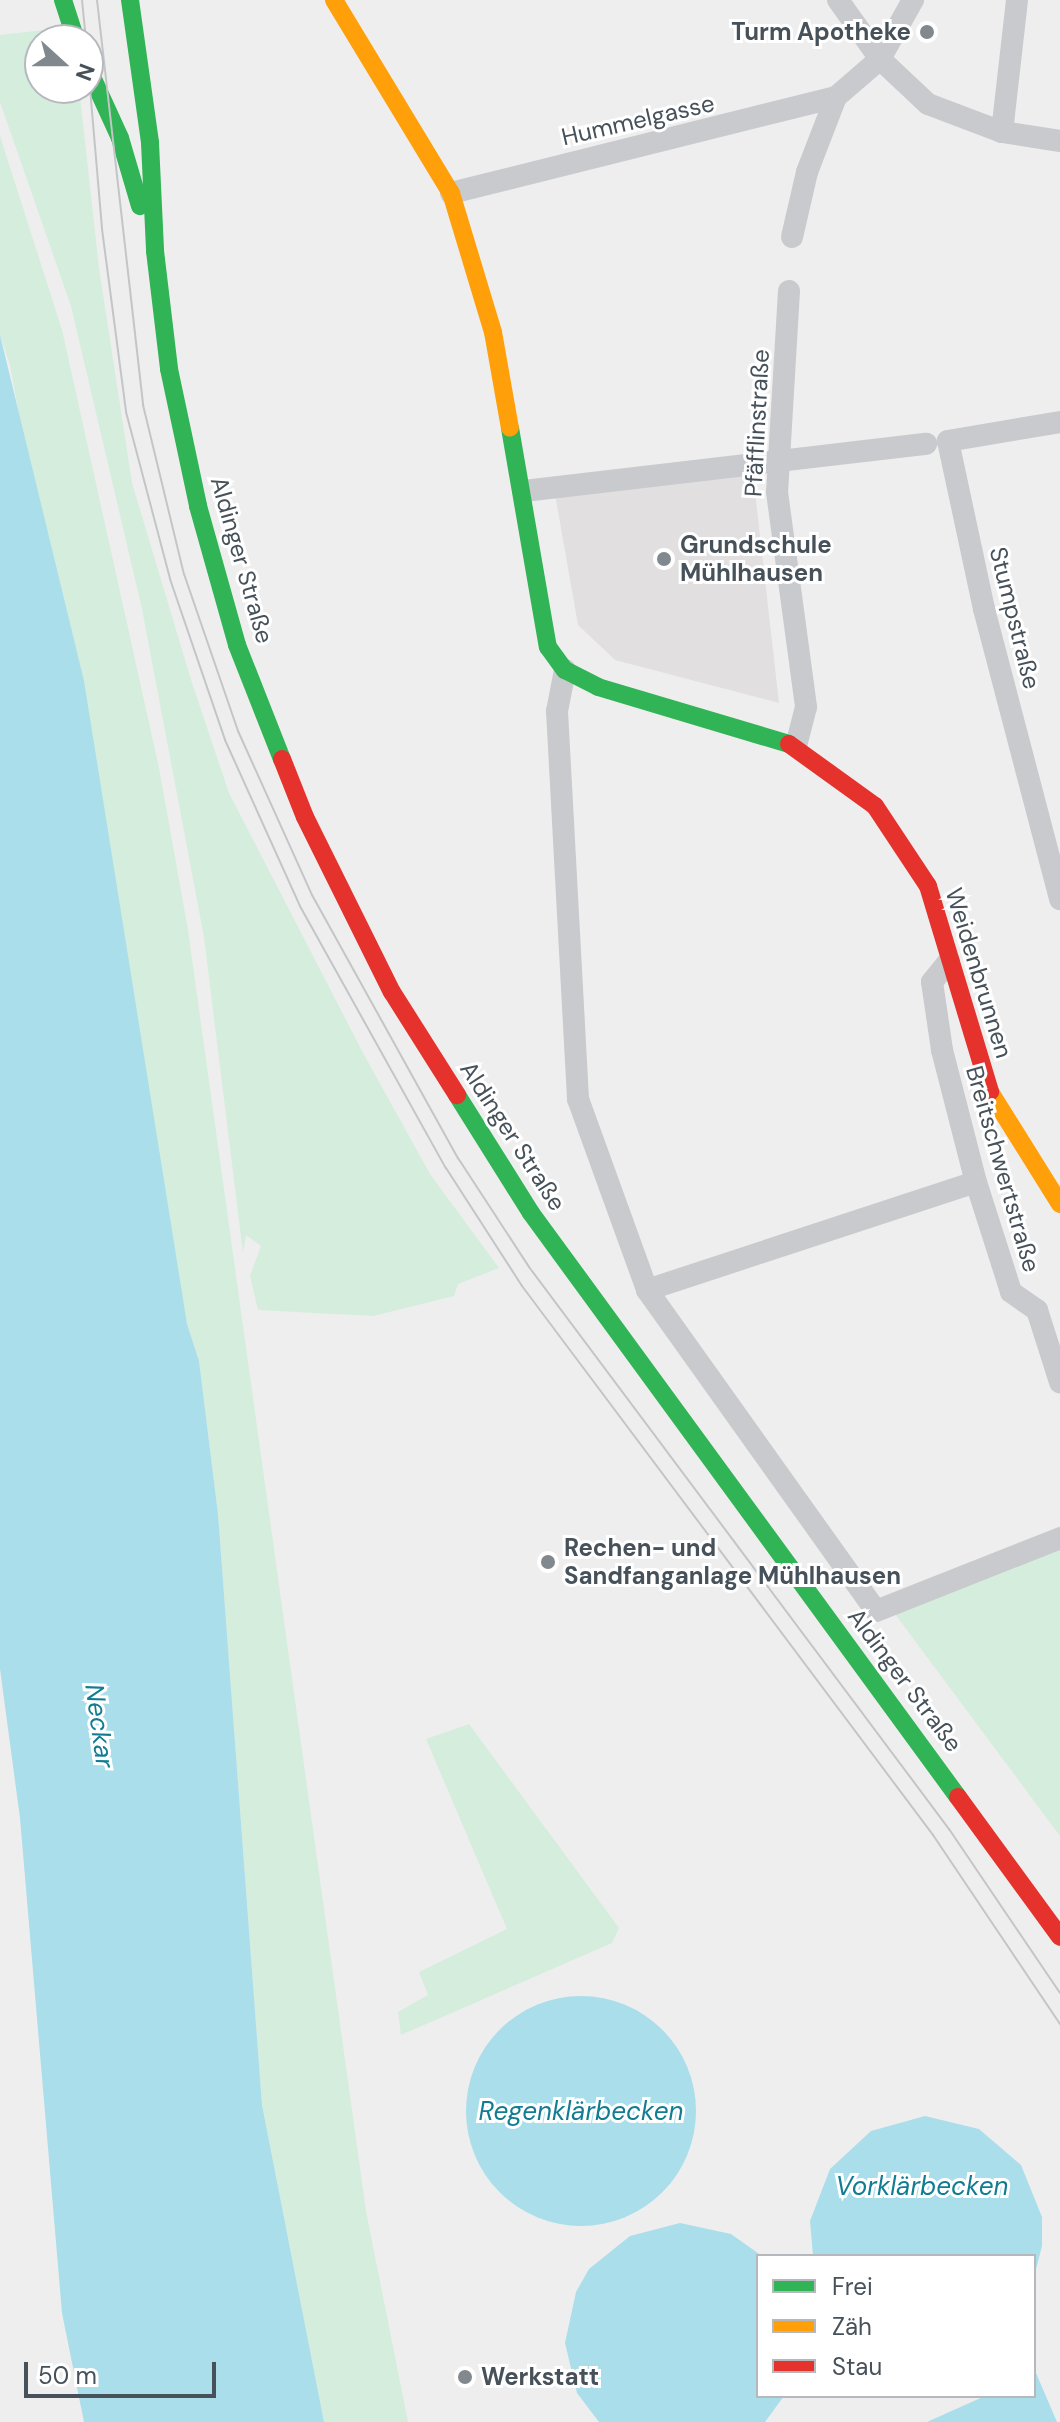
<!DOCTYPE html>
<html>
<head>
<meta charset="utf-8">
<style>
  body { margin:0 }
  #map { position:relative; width:1060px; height:2422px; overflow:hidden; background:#efeeee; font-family:"DM Sans",sans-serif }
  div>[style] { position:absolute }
  .education>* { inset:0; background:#e1dfe0 }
  .green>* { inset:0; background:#d4eddc }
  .water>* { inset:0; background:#a9deea }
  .round { border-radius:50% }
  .street>* { height:22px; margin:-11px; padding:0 11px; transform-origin:11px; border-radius:11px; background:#c8cacd }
  .fast>* { height:18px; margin:-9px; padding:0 9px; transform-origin:9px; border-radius:9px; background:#30b455 }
  .slow>* { height:18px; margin:-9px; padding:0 9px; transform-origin:9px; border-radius:9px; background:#ff9f0a }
  .jam>* { height:18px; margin:-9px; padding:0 9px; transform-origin:9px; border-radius:9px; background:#e5322d }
  .tram>* { height:2px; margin:-1px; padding:0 1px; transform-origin:1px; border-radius:1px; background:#c3c5c7 }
  .dots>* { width:22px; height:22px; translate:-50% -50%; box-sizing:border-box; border:4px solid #fff; border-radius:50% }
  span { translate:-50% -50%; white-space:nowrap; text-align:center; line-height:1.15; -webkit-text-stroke:6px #fff; paint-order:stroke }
  .poi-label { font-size:24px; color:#46515a; font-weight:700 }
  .right { translate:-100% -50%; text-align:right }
  .left { translate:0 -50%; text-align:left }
  .street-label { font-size:24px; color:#46515a }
  .water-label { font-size:26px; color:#127c93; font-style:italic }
  .legend { position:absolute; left:756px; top:2254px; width:280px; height:144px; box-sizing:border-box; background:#fff; border:2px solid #b5b9bd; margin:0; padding:10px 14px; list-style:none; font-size:24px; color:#46515a }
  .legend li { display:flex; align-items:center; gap:16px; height:40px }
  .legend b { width:40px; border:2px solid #b5b9bd }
  .north { position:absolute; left:24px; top:24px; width:80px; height:80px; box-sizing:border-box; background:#fff; border:2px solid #b5b9bd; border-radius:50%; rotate:111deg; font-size:22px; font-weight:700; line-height:32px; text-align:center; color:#46515a }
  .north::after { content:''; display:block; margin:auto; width:28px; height:36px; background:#81888e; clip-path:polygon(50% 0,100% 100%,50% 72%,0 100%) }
  .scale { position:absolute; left:24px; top:2362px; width:192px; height:36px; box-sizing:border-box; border:4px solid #46515a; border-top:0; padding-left:10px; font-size:24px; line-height:28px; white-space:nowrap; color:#46515a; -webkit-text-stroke:6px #fff; paint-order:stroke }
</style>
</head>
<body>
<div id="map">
  <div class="education">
    <i style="clip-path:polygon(753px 474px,779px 703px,615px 660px,578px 625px,555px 494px)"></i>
  </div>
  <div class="green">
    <i style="clip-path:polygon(54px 29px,63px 40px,40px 40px,40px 88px,79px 88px,99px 268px,132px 483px,192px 683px,229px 793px,362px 1051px,430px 1174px,499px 1268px,458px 1284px,454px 1296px,373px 1316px,258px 1310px,250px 1276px,261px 1246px,246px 1235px,243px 1253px,204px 937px,142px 609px,71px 306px,0 102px,0 35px)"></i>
    <i style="clip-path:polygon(0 136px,62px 330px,159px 768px,188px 930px,366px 2211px,408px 2422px,324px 2422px,262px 2105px,218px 1514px,199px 1361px,187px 1324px,10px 365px,0 335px)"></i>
    <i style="clip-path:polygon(1060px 1546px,1060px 1836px,892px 1610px)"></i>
    <i style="clip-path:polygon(469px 1724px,619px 1928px,612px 1943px,401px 2035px,398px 2012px,428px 1995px,419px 1972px,507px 1929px,426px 1739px)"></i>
  </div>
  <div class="water">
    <i style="clip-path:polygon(0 335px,84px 681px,187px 1324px,199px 1361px,218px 1514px,262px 2105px,324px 2422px,84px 2422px,62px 2313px,20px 1818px,0 1669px)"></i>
    <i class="round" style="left:466px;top:1996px;width:230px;height:230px"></i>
    <i style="clip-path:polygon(925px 2116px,979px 2129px,1021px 2165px,1042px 2217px,1042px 2246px,1034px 2277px,1034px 2256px,813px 2256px,810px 2221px,830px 2169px,871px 2131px)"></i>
    <i style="clip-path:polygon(680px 2223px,731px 2234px,762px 2256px,758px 2256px,758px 2396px,784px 2396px,765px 2422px,599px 2422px,577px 2393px,565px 2343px,576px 2292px,589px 2269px,630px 2236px)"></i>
    <i style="clip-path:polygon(1036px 2373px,1057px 2422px,927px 2422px,985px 2396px,1034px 2396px)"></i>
  </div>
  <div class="street">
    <i style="left:838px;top:0;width:72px;rotate:54.6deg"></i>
    <i style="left:880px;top:59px;width:66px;rotate:43.2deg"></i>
    <i style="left:928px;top:104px;width:79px;rotate:20.7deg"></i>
    <i style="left:1002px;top:132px;width:59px;rotate:8.8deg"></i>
    <i style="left:1002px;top:132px;width:133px;rotate:-83.5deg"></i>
    <i style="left:451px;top:193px;width:397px;rotate:-14deg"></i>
    <i style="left:792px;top:237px;width:67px;rotate:-77deg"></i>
    <i style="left:807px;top:172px;width:80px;rotate:-68.9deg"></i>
    <i style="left:836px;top:97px;width:58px;rotate:-40.8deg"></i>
    <i style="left:880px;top:59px;width:68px;rotate:-60.8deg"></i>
    <i style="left:789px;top:291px;width:201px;rotate:93.4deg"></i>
    <i style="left:777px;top:492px;width:217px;rotate:82.3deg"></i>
    <i style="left:806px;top:707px;width:40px;rotate:104.4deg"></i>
    <i style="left:1060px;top:422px;width:114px;rotate:170.4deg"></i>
    <i style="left:948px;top:441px;width:172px;rotate:77.9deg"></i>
    <i style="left:984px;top:609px;width:300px;rotate:75.3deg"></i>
    <i style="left:524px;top:491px;width:405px;rotate:-6.7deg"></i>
    <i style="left:565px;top:670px;width:42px;rotate:101deg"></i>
    <i style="left:557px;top:711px;width:389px;rotate:86.9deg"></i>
    <i style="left:578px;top:1099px;width:203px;rotate:70.1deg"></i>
    <i style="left:647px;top:1290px;width:394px;rotate:54.5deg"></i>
    <i style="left:876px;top:1611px;width:198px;rotate:-21.6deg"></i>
    <i style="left:949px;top:961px;width:27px;rotate:129deg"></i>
    <i style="left:932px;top:982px;width:69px;rotate:81.6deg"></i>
    <i style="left:942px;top:1050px;width:136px;rotate:75.6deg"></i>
    <i style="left:976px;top:1182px;width:115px;rotate:72.3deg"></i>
    <i style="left:1011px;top:1292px;width:32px;rotate:35deg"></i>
    <i style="left:1037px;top:1310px;width:76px;rotate:72.3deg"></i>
    <i style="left:647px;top:1290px;width:346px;rotate:-18.2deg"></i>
  </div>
  <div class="fast">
    <i style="left:63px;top:0;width:42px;rotate:72deg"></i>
    <i style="left:130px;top:0;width:144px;rotate:82deg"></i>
    <i style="left:150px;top:143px;width:108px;rotate:87.3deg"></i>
    <i style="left:155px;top:251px;width:119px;rotate:83.2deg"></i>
    <i style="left:169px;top:369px;width:140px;rotate:78deg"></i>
    <i style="left:198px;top:506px;width:144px;rotate:74.3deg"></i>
    <i style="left:237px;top:645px;width:123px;rotate:68.5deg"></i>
    <i style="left:88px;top:68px;width:77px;rotate:65.4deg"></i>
    <i style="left:120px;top:138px;width:71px;rotate:73.6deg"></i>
    <i style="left:510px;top:428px;width:222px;rotate:80.2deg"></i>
    <i style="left:548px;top:647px;width:29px;rotate:54deg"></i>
    <i style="left:565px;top:670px;width:37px;rotate:27deg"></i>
    <i style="left:598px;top:687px;width:199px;rotate:16.6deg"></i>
    <i style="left:457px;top:1095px;width:139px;rotate:57.9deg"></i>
    <i style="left:531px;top:1213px;width:723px;rotate:53.83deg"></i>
  </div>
  <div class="slow">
    <i style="left:334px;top:0;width:226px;rotate:58.8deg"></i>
    <i style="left:451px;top:193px;width:145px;rotate:73.2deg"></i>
    <i style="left:493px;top:332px;width:97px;rotate:80deg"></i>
    <i style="left:990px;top:1092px;width:132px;rotate:58deg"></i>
  </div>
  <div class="jam">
    <i style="left:789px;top:744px;width:106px;rotate:35.8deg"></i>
    <i style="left:875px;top:806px;width:96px;rotate:56.5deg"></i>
    <i style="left:928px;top:886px;width:215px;rotate:73.2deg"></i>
    <i style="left:282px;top:759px;width:62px;rotate:68.4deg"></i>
    <i style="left:305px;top:817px;width:195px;rotate:63.6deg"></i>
    <i style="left:392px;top:992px;width:122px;rotate:57.7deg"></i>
    <i style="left:958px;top:1797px;width:173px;rotate:53.9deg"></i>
  </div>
  <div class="tram">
    <i style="left:82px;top:0;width:40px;rotate:84.3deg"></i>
    <i style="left:97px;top:0;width:408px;rotate:83.5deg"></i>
    <i style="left:143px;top:405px;width:174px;rotate:76.4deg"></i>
    <i style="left:184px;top:574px;width:166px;rotate:71deg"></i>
    <i style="left:238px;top:731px;width:180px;rotate:65.7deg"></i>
    <i style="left:312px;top:895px;width:301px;rotate:61deg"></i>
    <i style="left:458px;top:1158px;width:130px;rotate:56.9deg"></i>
    <i style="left:529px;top:1267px;width:702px;rotate:53.23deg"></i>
    <i style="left:949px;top:1829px;width:198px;rotate:55.9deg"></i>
    <i style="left:88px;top:65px;width:165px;rotate:85.1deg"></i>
    <i style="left:102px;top:229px;width:185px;rotate:82.5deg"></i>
    <i style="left:126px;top:412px;width:173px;rotate:75.2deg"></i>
    <i style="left:170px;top:579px;width:170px;rotate:71.1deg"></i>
    <i style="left:225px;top:740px;width:184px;rotate:65.7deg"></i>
    <i style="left:301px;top:908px;width:298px;rotate:60.9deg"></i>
    <i style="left:446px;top:1168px;width:140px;rotate:57.2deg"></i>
    <i style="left:522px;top:1286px;width:686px;rotate:53.18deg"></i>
    <i style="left:933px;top:1835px;width:228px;rotate:56.1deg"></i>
  </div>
  <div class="dots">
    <i style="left:927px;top:32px;background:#81888e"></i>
    <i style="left:664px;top:559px;background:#81888e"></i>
    <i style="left:548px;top:1562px;background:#81888e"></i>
    <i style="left:465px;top:2377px;background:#81888e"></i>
  </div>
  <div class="poi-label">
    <span class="right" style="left:911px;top:32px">Turm Apotheke</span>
    <span class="left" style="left:680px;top:559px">Grundschule<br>Mühlhausen</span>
    <span class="left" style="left:564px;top:1562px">Rechen- und<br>Sandfanganlage Mühlhausen</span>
    <span class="left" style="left:481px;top:2377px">Werkstatt</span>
  </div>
  <div class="street-label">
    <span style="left:638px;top:120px;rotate:-13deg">Hummelgasse</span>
    <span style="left:757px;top:423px;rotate:-87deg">Pfäfflinstraße</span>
    <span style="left:242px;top:560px;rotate:74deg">Aldinger Straße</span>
    <span style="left:1015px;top:618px;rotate:76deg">Stumpstraße</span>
    <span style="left:979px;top:973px;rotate:73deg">Weidenbrunnen</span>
    <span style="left:513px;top:1136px;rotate:57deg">Aldinger Straße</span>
    <span style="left:1003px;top:1169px;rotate:74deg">Breitschwertstraße</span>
    <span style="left:905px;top:1680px;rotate:53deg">Aldinger Straße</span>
  </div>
  <div class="water-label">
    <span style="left:99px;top:1726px;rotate:82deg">Neckar</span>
    <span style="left:581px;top:2112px">Regenklärbecken</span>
    <span style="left:922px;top:2187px">Vorklärbecken</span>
  </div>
  <ul class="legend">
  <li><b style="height:10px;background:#30b455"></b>Frei</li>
  <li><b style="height:10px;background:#ff9f0a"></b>Zäh</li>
  <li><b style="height:10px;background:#e5322d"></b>Stau</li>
  </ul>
  <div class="north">N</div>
  <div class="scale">50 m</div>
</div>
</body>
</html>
